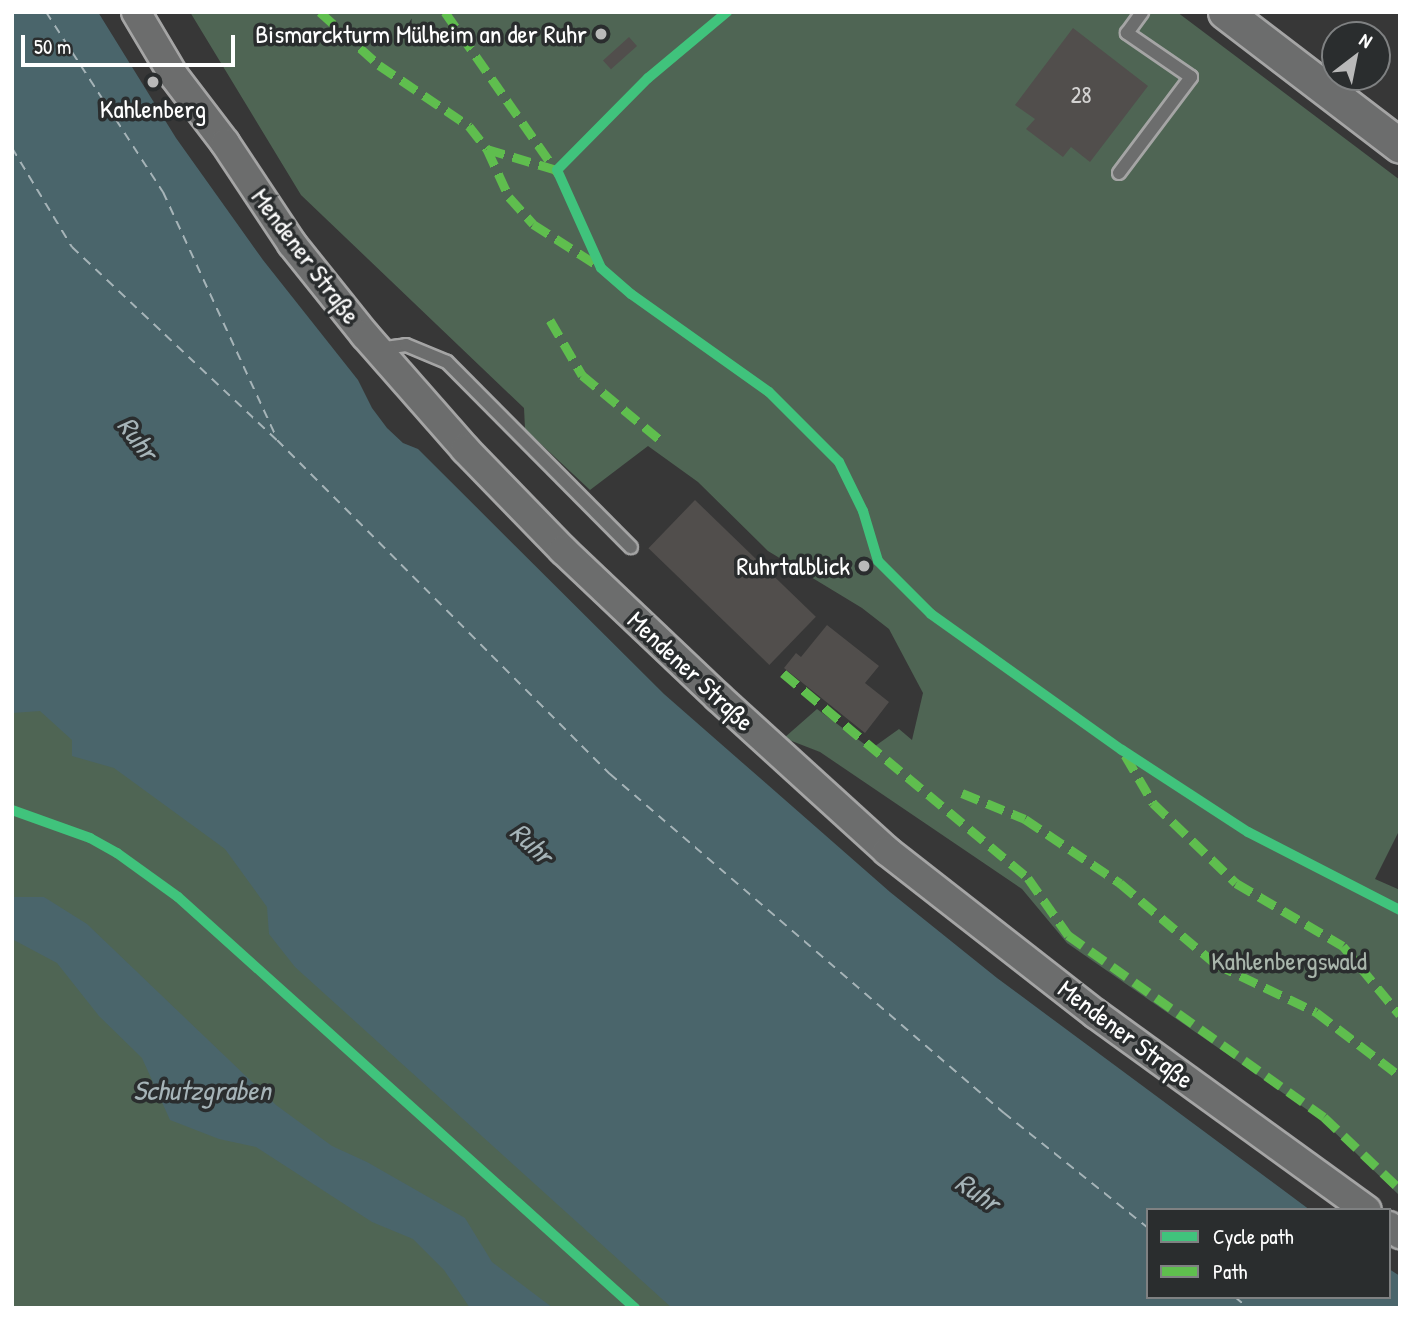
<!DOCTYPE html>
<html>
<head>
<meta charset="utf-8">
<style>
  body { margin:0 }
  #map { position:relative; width:1412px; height:1320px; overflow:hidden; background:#373737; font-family:"Patrick Hand",sans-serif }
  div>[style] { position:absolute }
  .green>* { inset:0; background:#4f6554 }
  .water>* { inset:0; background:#4a656b }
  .ferry>* { height:2px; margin-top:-1px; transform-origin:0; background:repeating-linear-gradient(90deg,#a6b4b8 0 9px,transparent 0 16px) }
  .building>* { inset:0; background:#514e4c; transform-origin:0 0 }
  .roads { filter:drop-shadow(2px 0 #a5a5a5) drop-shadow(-2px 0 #a5a5a5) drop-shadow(0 2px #a5a5a5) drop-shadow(0 -2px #a5a5a5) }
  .service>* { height:12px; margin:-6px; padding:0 6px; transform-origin:6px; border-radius:6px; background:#6c6d6d }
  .tertiary>* { height:28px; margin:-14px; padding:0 14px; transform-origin:14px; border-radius:14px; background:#6c6d6d }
  .secondary>* { height:33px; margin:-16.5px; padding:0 16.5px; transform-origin:16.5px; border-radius:16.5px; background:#6c6d6d }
  .quiet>* { height:9px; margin-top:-4.5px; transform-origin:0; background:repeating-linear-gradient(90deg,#5fbe4e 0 18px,transparent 0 27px) }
  .cycleway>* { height:10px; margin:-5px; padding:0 5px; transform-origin:5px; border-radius:5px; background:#40c37c }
  .dots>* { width:19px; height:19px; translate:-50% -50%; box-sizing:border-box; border:4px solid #2a2d2e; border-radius:50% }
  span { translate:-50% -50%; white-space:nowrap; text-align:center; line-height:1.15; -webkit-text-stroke:7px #2a2d2e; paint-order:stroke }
  .number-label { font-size:23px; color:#d4d3d2 }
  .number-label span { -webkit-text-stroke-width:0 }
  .poi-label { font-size:26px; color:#fff }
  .right { translate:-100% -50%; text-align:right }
  .street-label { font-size:26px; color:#fff }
  .park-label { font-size:26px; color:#a9b6ac }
  .water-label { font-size:28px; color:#a6b4b8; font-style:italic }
  .frame { position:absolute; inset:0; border:14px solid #fff; pointer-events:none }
  .legend { position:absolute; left:1146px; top:1208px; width:245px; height:91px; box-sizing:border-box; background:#2a2d2e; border:2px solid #7f8182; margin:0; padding:9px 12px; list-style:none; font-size:21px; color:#fff }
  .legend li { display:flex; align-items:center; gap:14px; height:35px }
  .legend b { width:35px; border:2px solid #7f8182 }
  .north { position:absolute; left:1321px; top:21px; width:70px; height:70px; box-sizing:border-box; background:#2a2d2e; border:2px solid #7f8182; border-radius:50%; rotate:32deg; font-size:19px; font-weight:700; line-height:28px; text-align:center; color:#fff }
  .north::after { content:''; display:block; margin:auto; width:24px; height:32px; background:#b9b9b9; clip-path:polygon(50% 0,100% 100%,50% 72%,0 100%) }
  .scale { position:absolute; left:21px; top:35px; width:214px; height:32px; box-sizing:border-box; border:4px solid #fff; border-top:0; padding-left:9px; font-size:21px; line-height:24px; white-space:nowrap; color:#fff; -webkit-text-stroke:5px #2a2d2e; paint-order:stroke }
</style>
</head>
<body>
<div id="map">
  <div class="green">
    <i style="clip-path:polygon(190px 12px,1177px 12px,1400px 180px,1400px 829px,1375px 879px,1400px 890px,1400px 1196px,1322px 1120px,1067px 943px,1022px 889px,820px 752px,784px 738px,817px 709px,871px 749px,899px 729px,912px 740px,923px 693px,889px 629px,862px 608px,768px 551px,698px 482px,648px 446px,590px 490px,525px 429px,524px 408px,301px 195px)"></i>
    <i style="clip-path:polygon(12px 314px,968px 1308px,12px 1308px)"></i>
  </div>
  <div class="water">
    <i style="clip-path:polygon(12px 12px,98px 12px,176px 138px,263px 260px,358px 380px,372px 408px,387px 428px,403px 443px,418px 449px,664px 694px,890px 892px,997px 978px,1310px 1210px,1148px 1210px,1148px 1297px,1389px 1297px,1389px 1269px,1400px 1276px,1400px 1308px,672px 1308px,295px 967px,269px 934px,267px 907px,225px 849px,114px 768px,72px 756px,72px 740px,40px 711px,12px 713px)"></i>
    <i style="clip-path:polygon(12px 897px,44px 897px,87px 924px,276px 1105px,332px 1146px,367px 1162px,465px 1218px,492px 1262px,553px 1308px,470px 1308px,444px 1270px,413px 1239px,372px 1222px,256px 1147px,219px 1139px,170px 1120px,142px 1058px,99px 1016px,57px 963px,12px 939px)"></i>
  </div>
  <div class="ferry">
    <i style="left:46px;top:12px;width:215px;rotate:57deg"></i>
    <i style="left:163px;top:192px;width:272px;rotate:65.2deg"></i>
    <i style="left:12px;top:148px;width:116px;rotate:58.8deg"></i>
    <i style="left:72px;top:247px;width:282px;rotate:43.3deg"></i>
    <i style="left:277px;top:440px;width:472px;rotate:45.1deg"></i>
    <i style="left:610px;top:774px;width:520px;rotate:40.71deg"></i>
    <i style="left:1004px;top:1113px;width:184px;rotate:38.6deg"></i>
    <i style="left:1235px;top:1297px;width:17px;rotate:40deg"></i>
  </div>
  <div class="building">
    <i style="clip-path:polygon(1073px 28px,1148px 86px,1090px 162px,1071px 147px,1063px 157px,1026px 129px,1035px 119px,1015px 105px)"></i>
    <i style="left:629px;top:37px;width:12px;height:35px;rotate:48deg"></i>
    <i style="left:695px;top:500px;width:168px;height:67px;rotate:44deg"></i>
    <i style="clip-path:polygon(827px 625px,879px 666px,865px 683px,889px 702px,865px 733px,784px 668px,796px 653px,801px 657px)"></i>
  </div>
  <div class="roads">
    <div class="service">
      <i style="left:1119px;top:173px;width:120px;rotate:-53.1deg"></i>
      <i style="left:1191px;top:77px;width:78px;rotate:-145.5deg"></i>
      <i style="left:1127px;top:33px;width:26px;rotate:-54deg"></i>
      <i style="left:378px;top:349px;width:28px;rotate:-8deg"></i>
      <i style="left:406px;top:345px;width:44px;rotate:22.5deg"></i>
      <i style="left:447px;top:362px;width:261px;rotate:45.2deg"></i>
    </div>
    <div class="tertiary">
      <i style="left:136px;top:12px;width:74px;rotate:59.3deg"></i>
      <i style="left:174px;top:76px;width:84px;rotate:52.7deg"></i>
      <i style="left:225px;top:143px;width:121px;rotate:56.4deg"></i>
      <i style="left:292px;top:244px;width:117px;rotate:51.3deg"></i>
      <i style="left:365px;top:335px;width:152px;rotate:48.7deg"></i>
      <i style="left:465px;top:449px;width:141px;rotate:45.9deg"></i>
      <i style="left:563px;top:550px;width:214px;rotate:43.5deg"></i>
      <i style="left:718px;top:697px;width:229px;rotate:42.3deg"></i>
      <i style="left:887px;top:851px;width:265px;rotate:38deg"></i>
      <i style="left:1096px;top:1014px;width:334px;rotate:35.9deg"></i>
      <i style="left:1389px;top:1226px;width:14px;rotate:36deg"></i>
    </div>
    <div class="secondary">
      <i style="left:1225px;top:12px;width:220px;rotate:37.4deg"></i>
    </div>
  </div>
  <div class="quiet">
    <i style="left:320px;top:12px;width:79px;rotate:41.9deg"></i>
    <i style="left:379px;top:65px;width:109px;rotate:34.1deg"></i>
    <i style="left:469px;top:126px;width:29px;rotate:52deg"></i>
    <i style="left:487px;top:149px;width:53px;rotate:65.4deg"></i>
    <i style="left:509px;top:197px;width:36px;rotate:48deg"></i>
    <i style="left:533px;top:224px;width:76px;rotate:32.6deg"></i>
    <i style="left:445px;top:12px;width:199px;rotate:55deg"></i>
    <i style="left:487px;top:149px;width:73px;rotate:16.7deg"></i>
    <i style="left:550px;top:320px;width:64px;rotate:59.8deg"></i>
    <i style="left:582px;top:375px;width:100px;rotate:39.7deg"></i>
    <i style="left:783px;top:673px;width:319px;rotate:39.9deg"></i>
    <i style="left:1028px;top:878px;width:70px;rotate:54.9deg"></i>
    <i style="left:1068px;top:935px;width:314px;rotate:35.4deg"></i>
    <i style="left:1324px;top:1117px;width:105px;rotate:43.5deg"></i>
    <i style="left:1125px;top:755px;width:56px;rotate:59.7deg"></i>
    <i style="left:1153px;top:803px;width:115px;rotate:43.9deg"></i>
    <i style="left:1236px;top:883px;width:124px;rotate:30.5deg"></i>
    <i style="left:1343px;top:946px;width:89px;rotate:50.4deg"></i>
    <i style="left:962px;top:793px;width:68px;rotate:22.4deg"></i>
    <i style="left:1025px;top:819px;width:115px;rotate:34deg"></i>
    <i style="left:1120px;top:883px;width:126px;rotate:40.2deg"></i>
    <i style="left:1216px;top:964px;width:111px;rotate:25.6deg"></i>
    <i style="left:1316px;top:1012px;width:106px;rotate:37.3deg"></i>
  </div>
  <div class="cycleway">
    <i style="left:727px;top:12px;width:103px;rotate:140.1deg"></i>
    <i style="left:648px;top:78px;width:129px;rotate:134.7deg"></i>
    <i style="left:557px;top:170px;width:107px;rotate:65.8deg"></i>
    <i style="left:601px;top:268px;width:40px;rotate:41deg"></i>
    <i style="left:631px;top:294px;width:169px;rotate:35.4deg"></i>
    <i style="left:769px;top:392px;width:99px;rotate:45deg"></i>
    <i style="left:839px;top:462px;width:55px;rotate:63.9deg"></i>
    <i style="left:863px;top:511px;width:52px;rotate:73.3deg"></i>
    <i style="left:878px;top:561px;width:75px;rotate:45deg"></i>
    <i style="left:931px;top:614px;width:234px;rotate:35.5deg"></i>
    <i style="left:1122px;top:750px;width:150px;rotate:33.1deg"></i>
    <i style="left:1248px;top:832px;width:171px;rotate:27.2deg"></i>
    <i style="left:12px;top:810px;width:83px;rotate:19.7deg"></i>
    <i style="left:90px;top:838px;width:31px;rotate:29deg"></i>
    <i style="left:117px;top:853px;width:75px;rotate:35.8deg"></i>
    <i style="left:178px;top:897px;width:615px;rotate:41.97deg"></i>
  </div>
  <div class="dots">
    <i style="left:601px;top:34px;background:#b9b9b9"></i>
    <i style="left:153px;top:82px;background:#b9b9b9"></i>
    <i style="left:864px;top:566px;background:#b9b9b9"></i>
  </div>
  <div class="number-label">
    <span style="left:1081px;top:95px">28</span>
  </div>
  <div class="poi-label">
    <span class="right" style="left:587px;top:34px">Bismarckturm Mülheim an der Ruhr</span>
    <span style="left:153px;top:109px">Kahlenberg</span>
    <span class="right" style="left:850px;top:566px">Ruhrtalblick</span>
  </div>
  <div class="street-label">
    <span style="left:306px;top:256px;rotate:53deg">Mendener Straße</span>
    <span style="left:691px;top:671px;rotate:43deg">Mendener Straße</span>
    <span style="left:1126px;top:1034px;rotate:37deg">Mendener Straße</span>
  </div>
  <div class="park-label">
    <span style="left:1289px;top:961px">Kahlenbergswald</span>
  </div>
  <div class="water-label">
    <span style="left:138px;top:438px;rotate:52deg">Ruhr</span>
    <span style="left:532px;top:843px;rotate:43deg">Ruhr</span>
    <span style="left:202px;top:1090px">Schutzgraben</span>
    <span style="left:978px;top:1192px;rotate:34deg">Ruhr</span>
  </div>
  <div class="frame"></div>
  <ul class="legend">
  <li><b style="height:9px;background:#40c37c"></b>Cycle path</li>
  <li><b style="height:9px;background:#5fbe4e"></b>Path</li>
  </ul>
  <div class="north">N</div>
  <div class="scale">50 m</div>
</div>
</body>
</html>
